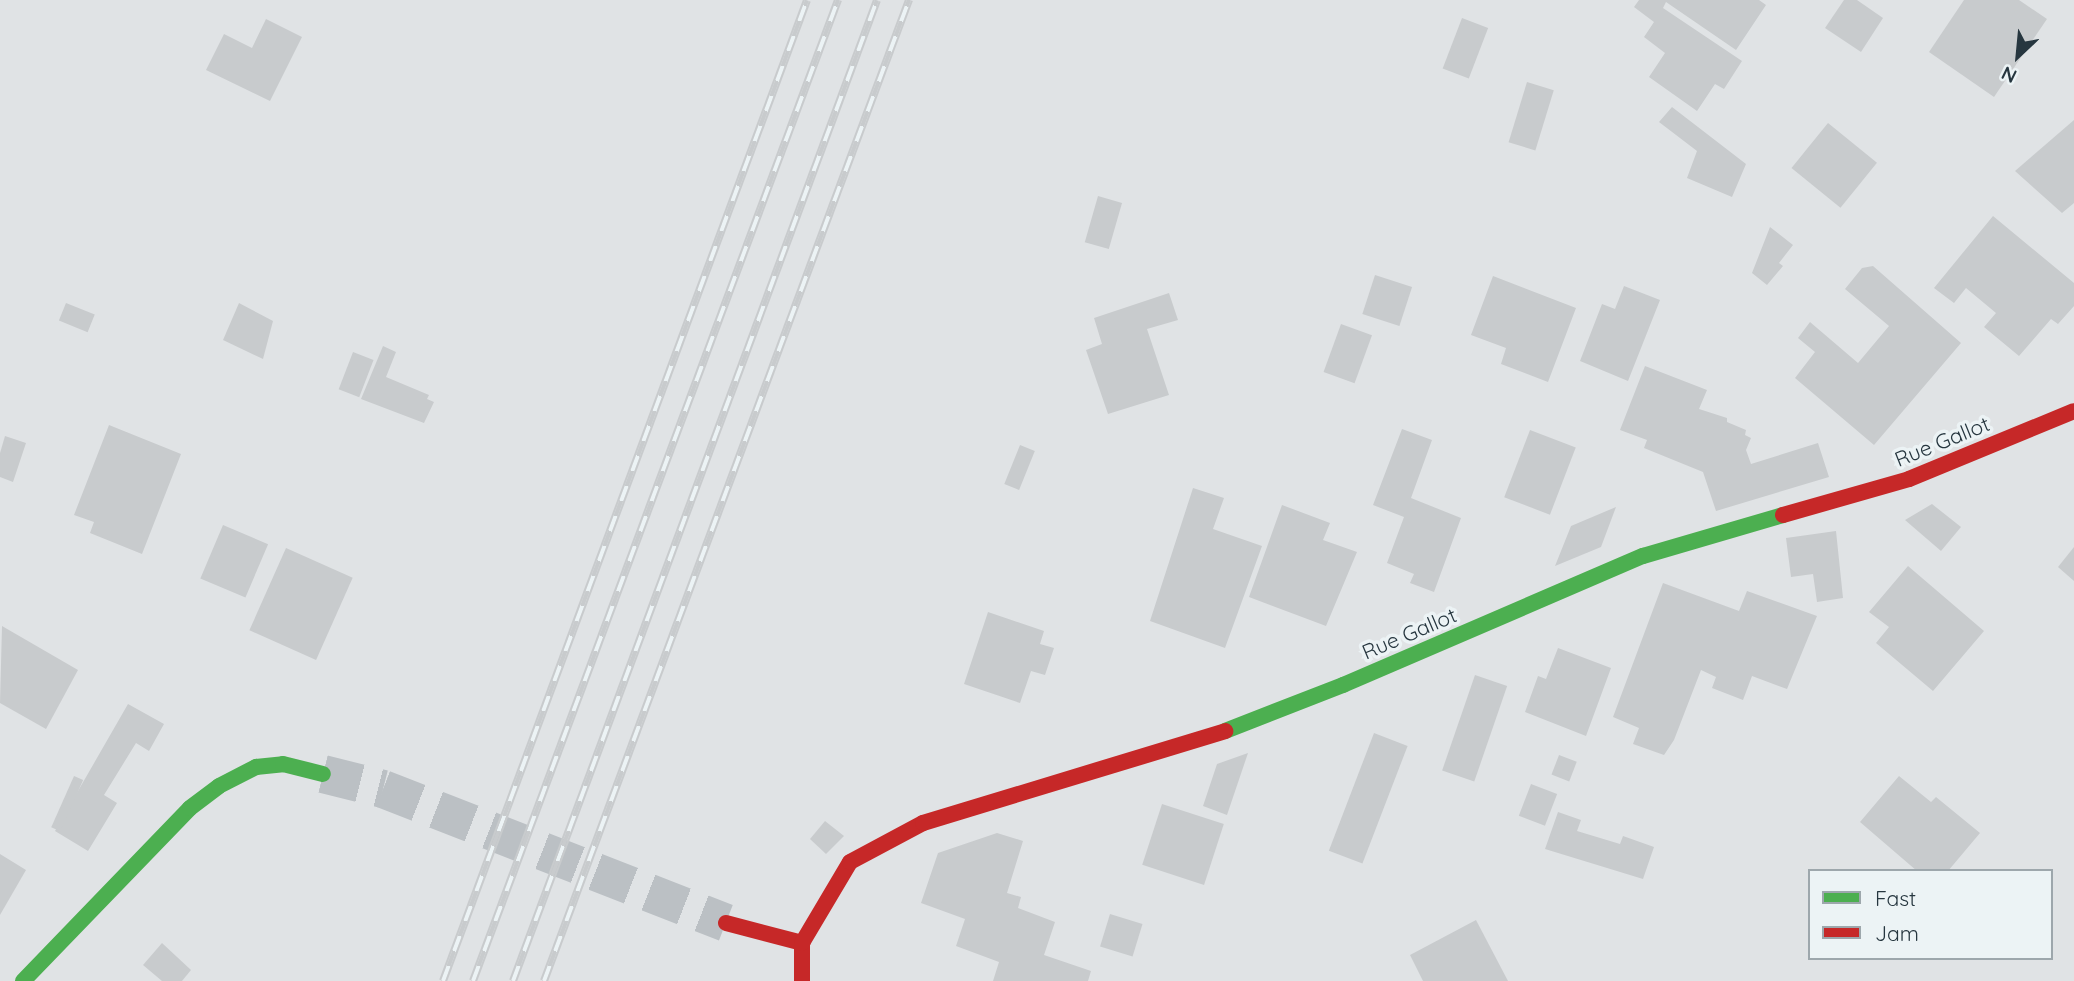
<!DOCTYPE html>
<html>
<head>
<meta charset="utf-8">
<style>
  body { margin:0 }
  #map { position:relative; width:2074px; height:981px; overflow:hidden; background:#e0e3e5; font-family:Quicksand,sans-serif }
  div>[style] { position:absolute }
  .building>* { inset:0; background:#c8cbcd; transform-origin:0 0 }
  .secondary-tunnel>* { height:38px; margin-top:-19px; transform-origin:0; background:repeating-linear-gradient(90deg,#bbc0c4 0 38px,transparent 0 57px) }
  .fast>* { height:16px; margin:-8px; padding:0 8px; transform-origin:8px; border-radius:8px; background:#4caf50 }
  .jam>* { height:16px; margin:-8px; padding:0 8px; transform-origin:8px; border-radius:8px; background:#c62828 }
  .rail>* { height:8px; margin-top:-4px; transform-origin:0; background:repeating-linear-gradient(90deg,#ecf3f5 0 16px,#c8cbcd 0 32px); box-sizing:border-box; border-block:2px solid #c8cbcd }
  span { translate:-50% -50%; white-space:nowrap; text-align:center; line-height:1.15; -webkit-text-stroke:7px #ecf3f5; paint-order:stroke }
  .street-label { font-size:21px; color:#26363f }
  .legend { position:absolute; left:1808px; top:869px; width:245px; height:91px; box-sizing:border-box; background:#ecf3f5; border:2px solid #9da7ac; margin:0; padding:9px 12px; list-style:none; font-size:21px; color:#26363f }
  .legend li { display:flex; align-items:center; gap:14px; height:35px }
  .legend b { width:35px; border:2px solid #9da7ac }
  .north { position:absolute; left:1983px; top:21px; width:70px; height:70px; -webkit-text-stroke:5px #ecf3f5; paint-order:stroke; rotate:206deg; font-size:19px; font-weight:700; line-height:28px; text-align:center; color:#26363f }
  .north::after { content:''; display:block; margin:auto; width:24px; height:32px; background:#26363f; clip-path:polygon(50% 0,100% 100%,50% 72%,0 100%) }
</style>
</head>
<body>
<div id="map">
  <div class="building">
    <i style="clip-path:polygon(1639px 0,1759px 0,1766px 5px,1736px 50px,1666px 2px,1663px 8px,1742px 61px,1724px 89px,1715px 84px,1697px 111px,1649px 77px,1665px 53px,1644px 37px,1654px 22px,1634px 7px)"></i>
    <i style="clip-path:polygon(1844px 0,1857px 0,1883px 18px,1861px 52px,1825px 28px)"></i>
    <i style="clip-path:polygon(1964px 0,2019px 0,2047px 19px,1994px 97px,1929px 52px)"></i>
    <i style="left:1462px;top:18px;width:28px;height:54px;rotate:21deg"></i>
    <i style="clip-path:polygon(266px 19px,302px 37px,270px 101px,206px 70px,224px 34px,252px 48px)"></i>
    <i style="left:1527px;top:82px;width:28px;height:63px;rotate:17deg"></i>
    <i style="clip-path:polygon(1672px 107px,1746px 164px,1732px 197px,1687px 178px,1697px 151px,1659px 122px)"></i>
    <i style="clip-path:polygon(2074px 120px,2074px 203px,2062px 213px,2015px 171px)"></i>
    <i style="left:1828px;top:123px;width:63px;height:58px;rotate:39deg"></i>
    <i style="left:1098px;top:196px;width:25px;height:48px;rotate:16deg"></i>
    <i style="clip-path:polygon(1993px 216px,2074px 283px,2074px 306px,2058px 324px,2051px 319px,2019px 356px,1984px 327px,1996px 313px,1966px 288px,1954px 303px,1934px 288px)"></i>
    <i style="clip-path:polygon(1770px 227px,1793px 245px,1779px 263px,1783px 266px,1767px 285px,1752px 273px)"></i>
    <i style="clip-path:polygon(1873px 266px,1961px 343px,1874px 445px,1795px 378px,1815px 352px,1798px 338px,1810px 322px,1858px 363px,1889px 326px,1845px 289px,1862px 268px)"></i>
    <i style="left:1375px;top:275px;width:39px;height:41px;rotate:18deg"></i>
    <i style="clip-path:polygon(1493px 276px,1576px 308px,1548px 382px,1501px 364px,1506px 348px,1471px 335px)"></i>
    <i style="clip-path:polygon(1624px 286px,1660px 300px,1628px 381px,1580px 361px,1602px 304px,1615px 309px)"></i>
    <i style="clip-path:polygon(1169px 293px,1178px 320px,1147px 329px,1169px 395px,1108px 414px,1086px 350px,1102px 344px,1094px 318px)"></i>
    <i style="left:66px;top:303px;width:31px;height:19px;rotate:22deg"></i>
    <i style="clip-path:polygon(239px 303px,273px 321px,263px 359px,223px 340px)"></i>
    <i style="left:1341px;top:324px;width:33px;height:51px;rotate:20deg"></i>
    <i style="clip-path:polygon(383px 346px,396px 352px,386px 377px,429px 395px,427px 399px,434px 402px,424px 423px,361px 399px)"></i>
    <i style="left:353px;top:352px;width:22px;height:40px;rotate:21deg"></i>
    <i style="clip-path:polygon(1645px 366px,1707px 390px,1699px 409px,1727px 418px,1727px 422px,1746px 430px,1745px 435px,1751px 438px,1746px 450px,1751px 464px,1818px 443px,1829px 477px,1716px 511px,1703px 472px,1644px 448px,1647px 440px,1620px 430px)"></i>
    <i style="clip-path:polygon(109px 425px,181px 454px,142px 554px,90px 533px,94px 522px,74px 515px)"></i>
    <i style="clip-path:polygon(1402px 429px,1432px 440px,1411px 498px,1461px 518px,1434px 592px,1410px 583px,1414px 574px,1387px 563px,1404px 517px,1373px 505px)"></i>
    <i style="left:1530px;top:430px;width:49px;height:72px;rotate:21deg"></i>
    <i style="clip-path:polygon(5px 436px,26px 443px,13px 482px,0 477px,0 453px)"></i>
    <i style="left:1020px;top:445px;width:16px;height:42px;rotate:22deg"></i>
    <i style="clip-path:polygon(1193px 488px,1224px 498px,1213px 529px,1262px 546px,1225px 648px,1150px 621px)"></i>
    <i style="clip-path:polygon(1932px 504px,1961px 527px,1941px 551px,1905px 520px)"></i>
    <i style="clip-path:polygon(1282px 505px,1330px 523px,1323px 540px,1357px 552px,1326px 626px,1249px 597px)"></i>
    <i style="clip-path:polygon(1616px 507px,1601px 547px,1555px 566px,1571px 526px)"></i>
    <i style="left:223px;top:525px;width:49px;height:58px;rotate:23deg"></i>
    <i style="clip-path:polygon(1836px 531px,1843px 598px,1817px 602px,1813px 574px,1791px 577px,1786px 538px)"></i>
    <i style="clip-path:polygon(2074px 547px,2074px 581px,2058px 567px)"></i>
    <i style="left:286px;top:548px;width:73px;height:90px;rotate:24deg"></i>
    <i style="clip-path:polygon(1908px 566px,1984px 631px,1933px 691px,1876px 643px,1889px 627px,1869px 612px)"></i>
    <i style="clip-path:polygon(1663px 583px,1739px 611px,1747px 591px,1817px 616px,1787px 689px,1752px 676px,1743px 700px,1712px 688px,1716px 677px,1701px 670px,1674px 740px,1664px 755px,1633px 744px,1639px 728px,1613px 717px)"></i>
    <i style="clip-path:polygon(988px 612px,1044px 631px,1040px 644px,1054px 648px,1045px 675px,1031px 671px,1020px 703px,964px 684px)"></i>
    <i style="clip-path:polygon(2px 626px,78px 670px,46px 729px,0 703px)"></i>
    <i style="clip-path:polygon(1558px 648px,1611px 668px,1586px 736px,1525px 712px,1538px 676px,1546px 679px)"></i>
    <i style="left:1475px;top:675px;width:34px;height:101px;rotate:19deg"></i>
    <i style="clip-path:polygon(128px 704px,164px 724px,149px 751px,136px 743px,104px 795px,117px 803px,88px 851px,55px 831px)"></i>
    <i style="left:1374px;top:733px;width:36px;height:126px;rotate:21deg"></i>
    <i style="clip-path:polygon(1248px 753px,1227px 815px,1203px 806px,1217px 764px)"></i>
    <i style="left:1559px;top:755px;width:19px;height:21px;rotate:21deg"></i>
    <i style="left:74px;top:776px;width:10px;height:56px;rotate:24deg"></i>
    <i style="clip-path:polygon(1899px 776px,1931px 802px,1936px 797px,1980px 833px,1948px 871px,1917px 871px,1860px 822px)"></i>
    <i style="left:1531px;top:784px;width:28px;height:34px;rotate:21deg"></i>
    <i style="left:1162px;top:804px;width:65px;height:64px;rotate:18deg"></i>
    <i style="clip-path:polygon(1558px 812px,1581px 820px,1577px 831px,1620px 844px,1623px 836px,1654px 847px,1643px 879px,1545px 849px)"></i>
    <i style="clip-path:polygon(825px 821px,844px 836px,826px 854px,810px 839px)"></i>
    <i style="clip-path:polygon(997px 833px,1023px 841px,1007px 893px,1021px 897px,1018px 908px,1055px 922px,1044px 955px,1091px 971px,1088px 981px,993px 981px,999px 962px,956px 946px,965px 919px,921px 903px,938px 853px)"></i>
    <i style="clip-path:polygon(0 854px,26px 870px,0 915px)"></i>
    <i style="left:1110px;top:914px;width:34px;height:34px;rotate:17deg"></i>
    <i style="clip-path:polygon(1476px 920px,1508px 981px,1423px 981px,1410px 955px)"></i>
    <i style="clip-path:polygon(162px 943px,191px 970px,182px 981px,162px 981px,143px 965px)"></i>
  </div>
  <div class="secondary-tunnel">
    <i style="left:323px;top:774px;width:62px;rotate:14deg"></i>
    <i style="left:383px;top:789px;width:368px;rotate:21.3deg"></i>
  </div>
  <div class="fast">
    <i style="left:1225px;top:731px;width:127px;rotate:-21.3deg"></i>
    <i style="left:1343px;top:685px;width:327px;rotate:-23.3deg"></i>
    <i style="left:1643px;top:556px;width:146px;rotate:-16.3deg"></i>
    <i style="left:23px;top:981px;width:240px;rotate:-46deg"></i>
    <i style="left:190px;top:808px;width:36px;rotate:-37deg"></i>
    <i style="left:219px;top:786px;width:42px;rotate:-27.2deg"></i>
    <i style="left:256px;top:767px;width:27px;rotate:-6deg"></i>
    <i style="left:283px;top:764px;width:41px;rotate:14deg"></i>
  </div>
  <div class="jam">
    <i style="left:1783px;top:515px;width:131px;rotate:-15.9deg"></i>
    <i style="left:1909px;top:479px;width:178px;rotate:-22.4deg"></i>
    <i style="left:726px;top:923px;width:79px;rotate:14.7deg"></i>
    <i style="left:802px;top:981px;width:38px;rotate:-90deg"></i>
    <i style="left:802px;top:943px;width:94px;rotate:-59.3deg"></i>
    <i style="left:850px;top:862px;width:83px;rotate:-28.1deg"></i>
    <i style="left:923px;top:823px;width:316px;rotate:-16.9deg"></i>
  </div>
  <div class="rail">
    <i style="left:443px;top:981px;width:1046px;rotate:-69.64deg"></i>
    <i style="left:473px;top:981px;width:1047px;rotate:-69.59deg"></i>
    <i style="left:513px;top:981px;width:1046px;rotate:-69.64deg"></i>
    <i style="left:544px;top:981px;width:1047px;rotate:-69.59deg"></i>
  </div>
  <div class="street-label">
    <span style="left:1942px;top:441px;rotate:-22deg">Rue Gallot</span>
    <span style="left:1409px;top:633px;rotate:-23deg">Rue Gallot</span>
  </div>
  <ul class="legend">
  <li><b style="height:9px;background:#4caf50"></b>Fast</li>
  <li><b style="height:9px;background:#c62828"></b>Jam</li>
  </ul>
  <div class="north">N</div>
</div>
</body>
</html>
